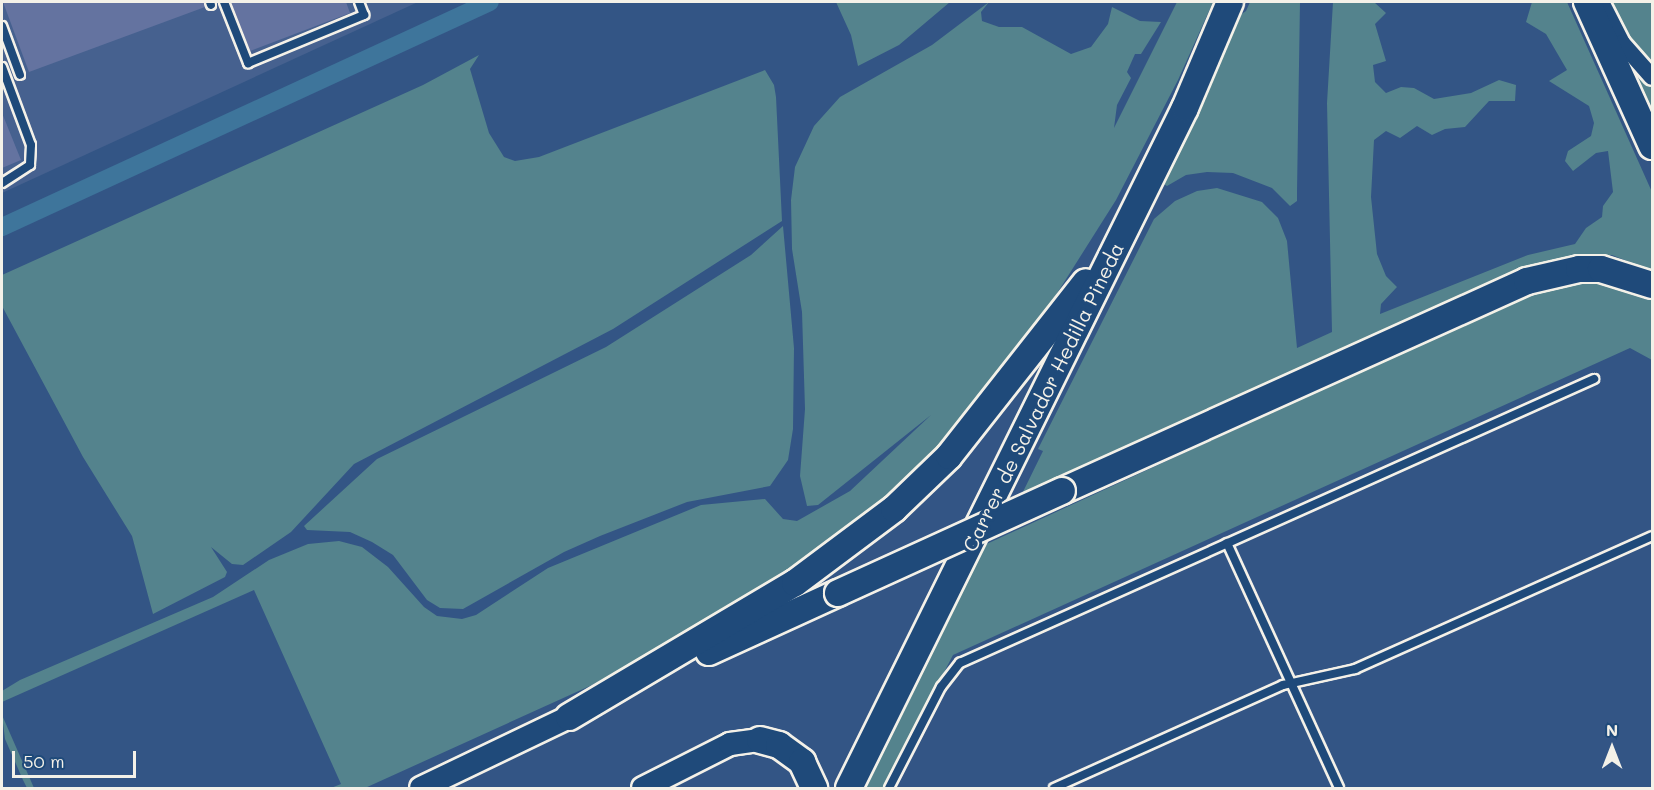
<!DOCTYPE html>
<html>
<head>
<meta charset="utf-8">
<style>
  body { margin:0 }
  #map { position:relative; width:1654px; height:790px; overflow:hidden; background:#335585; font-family:Mali,sans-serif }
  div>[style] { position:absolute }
  .built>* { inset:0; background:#46618f }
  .green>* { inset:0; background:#54838d }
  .canal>* { height:18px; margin:-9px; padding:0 9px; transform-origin:9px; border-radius:9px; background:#3e759b }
  .building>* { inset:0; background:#6473a0 }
  .roads { filter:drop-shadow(2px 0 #f4f1e8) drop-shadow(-2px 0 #f4f1e8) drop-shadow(0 2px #f4f1e8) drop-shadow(0 -2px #f4f1e8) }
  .lane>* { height:8px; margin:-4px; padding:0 4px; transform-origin:4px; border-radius:4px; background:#1f4a7a }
  .street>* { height:16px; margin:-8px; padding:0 8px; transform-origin:8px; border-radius:8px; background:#1f4a7a }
  .secondary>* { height:22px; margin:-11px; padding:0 11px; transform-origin:11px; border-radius:11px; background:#1f4a7a }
  .primary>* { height:26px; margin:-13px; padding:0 13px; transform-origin:13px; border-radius:13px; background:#1f4a7a }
  .bridges { filter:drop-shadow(2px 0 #f4f1e8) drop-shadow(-2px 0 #f4f1e8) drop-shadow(0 2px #f4f1e8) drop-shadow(0 -2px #f4f1e8) }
  .primary-bridge>* { height:26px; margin:-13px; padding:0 13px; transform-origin:13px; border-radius:13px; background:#1f4a7a }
  span { translate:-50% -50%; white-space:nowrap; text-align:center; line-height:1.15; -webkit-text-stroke:6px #1f4a7a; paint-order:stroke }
  .street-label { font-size:20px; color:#f4f1e8 }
  .frame { position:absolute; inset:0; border:3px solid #f4f1e8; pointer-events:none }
  .north { position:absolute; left:1582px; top:718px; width:60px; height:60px; -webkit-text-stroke:4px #1f4a7a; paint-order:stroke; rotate:0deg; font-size:16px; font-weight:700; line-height:24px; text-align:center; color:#f4f1e8 }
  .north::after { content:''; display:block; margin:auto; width:21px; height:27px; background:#f4f1e8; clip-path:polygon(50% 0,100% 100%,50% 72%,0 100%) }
  .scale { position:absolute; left:12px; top:751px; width:124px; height:27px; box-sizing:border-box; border:3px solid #f4f1e8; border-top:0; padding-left:8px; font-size:18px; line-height:21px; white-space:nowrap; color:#f4f1e8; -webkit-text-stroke:4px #1f4a7a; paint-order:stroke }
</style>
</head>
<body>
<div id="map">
  <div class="built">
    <i style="clip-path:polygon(2px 2px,418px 2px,2px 193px)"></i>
  </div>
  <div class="green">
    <i style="clip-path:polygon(836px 2px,950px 2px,899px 45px,858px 66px,851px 35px)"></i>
    <i style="clip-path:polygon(989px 2px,981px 12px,982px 21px,999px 27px,1022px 27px,1071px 54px,1091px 47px,1108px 24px,1112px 7px,1140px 21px,1161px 22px,1141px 54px,1135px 54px,1127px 72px,1131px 78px,1117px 105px,1114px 128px,1177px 2px,1213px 2px,1178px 80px,1116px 200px,1025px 344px,933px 457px,803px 566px,592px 685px,365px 788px,331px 788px,341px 784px,254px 590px,2px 702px,2px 691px,20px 680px,213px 597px,269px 560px,308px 544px,339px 541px,362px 547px,388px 567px,424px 607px,437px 616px,462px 619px,476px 615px,548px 568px,701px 505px,765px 499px,783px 519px,797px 521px,850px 491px,931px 415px,818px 505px,807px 506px,800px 476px,805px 409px,802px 312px,792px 249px,791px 200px,795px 167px,814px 126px,840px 97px,932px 45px)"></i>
    <i style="clip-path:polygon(1250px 2px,1300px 2px,1297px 192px,1297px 201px,1290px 206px,1272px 188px,1233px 173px,1207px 172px,1186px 175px,1167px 186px,1162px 183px,1236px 18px,1246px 11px)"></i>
    <i style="clip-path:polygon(1333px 2px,1374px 2px,1386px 13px,1375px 24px,1386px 61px,1373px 65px,1375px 82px,1386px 93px,1401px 87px,1414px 88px,1434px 99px,1471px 93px,1499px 80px,1516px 85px,1515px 101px,1489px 101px,1465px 127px,1445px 129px,1432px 135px,1417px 126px,1400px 138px,1386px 131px,1374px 140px,1371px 197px,1377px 254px,1386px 276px,1397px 287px,1381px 304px,1380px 314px,1528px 255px,1575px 244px,1586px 228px,1602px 217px,1603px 206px,1613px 192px,1608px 151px,1596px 153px,1573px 171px,1565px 161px,1568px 151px,1591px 136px,1594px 123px,1589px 106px,1549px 81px,1567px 70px,1546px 34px,1526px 22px,1532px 2px,1567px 2px,1652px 192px,1652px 271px,1612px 255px,1548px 261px,1496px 281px,1018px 502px,1043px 451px,1038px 449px,1154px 219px,1175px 201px,1197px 191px,1217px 188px,1262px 202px,1278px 218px,1287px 241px,1297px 348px,1332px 332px,1327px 103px)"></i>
    <i style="clip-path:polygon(1609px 2px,1652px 2px,1652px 68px,1635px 51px)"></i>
    <i style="clip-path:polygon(479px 55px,470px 69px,489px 133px,504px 157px,515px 161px,539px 157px,765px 70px,774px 85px,776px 97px,782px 221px,613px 329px,354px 464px,291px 532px,243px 565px,232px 564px,211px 547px,227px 572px,225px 577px,153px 614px,132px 536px,83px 457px,2px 306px,2px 275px,423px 85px)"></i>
    <i style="clip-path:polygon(1637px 77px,1652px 88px,1652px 123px,1632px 78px)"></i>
    <i style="clip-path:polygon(783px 226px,794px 348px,793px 429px,788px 460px,770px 486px,687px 502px,600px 536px,564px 552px,463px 609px,440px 608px,427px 600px,393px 555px,372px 542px,350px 532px,307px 530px,304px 526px,377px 459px,606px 347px,751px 255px)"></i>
    <i style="clip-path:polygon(1602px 277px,1652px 294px,1652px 360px,1630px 348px,953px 655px,884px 788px,861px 788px,980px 547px,1525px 296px,1551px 287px,1590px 283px)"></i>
    <i style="clip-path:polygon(2px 715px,34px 788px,27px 788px,23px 780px,5px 739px)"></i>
  </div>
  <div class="canal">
    <i style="left:2px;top:227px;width:537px;rotate:-24.75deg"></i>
  </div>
  <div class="building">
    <i style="clip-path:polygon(3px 2px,204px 2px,205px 7px,29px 72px)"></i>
    <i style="clip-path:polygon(231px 2px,346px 2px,350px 13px,250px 51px)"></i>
    <i style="clip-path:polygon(2px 113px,21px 160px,2px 168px)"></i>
  </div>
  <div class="roads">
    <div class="lane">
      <i style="left:210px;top:2px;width:3px;rotate:72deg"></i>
      <i style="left:224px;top:2px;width:66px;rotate:68.5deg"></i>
      <i style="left:248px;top:63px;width:126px;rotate:-22.5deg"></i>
      <i style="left:364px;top:15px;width:14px;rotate:-111deg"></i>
      <i style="left:2px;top:26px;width:52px;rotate:69.8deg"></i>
      <i style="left:2px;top:67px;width:83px;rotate:69.6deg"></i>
      <i style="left:31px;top:145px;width:20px;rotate:93deg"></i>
      <i style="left:30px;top:165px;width:33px;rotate:147deg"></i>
      <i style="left:1227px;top:543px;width:269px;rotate:65.4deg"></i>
      <i style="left:889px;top:788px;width:114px;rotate:-62.8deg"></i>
      <i style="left:941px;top:687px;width:31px;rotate:-52deg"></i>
      <i style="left:960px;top:663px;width:695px;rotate:-24.13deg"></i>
      <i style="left:1054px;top:788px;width:251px;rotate:-24.2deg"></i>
      <i style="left:1283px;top:685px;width:74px;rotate:-12.5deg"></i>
      <i style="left:1355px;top:669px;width:325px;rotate:-24.1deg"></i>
    </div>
    <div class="street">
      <i style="left:1601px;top:2px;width:46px;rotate:62.9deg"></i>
      <i style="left:1622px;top:43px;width:45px;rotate:48.6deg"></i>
    </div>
    <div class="secondary">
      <i style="left:421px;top:788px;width:164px;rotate:-25.6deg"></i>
      <i style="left:643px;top:788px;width:97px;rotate:-26.8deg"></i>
      <i style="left:730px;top:744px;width:30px;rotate:-8deg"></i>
    </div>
    <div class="primary">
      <i style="left:1587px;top:2px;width:158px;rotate:65.7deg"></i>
      <i style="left:1062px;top:491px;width:510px;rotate:-24.3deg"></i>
      <i style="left:1527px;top:281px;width:53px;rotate:-13deg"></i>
      <i style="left:1579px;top:269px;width:22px"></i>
      <i style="left:1601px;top:269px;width:53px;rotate:17.4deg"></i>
      <i style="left:709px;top:652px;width:142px;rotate:-24.6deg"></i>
      <i style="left:569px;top:717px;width:263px;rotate:-30.7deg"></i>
      <i style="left:795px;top:583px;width:124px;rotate:-36.8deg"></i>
      <i style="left:894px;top:509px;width:76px;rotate:-43.9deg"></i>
      <i style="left:949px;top:456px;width:221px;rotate:-51.8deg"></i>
      <i style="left:760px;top:740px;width:20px;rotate:15deg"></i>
      <i style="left:779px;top:745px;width:29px;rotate:36deg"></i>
      <i style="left:802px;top:762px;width:29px;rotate:65deg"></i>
      <i style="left:849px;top:788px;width:758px;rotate:-63.71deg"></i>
      <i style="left:1185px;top:108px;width:115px;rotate:-67deg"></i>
    </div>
  </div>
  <div class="bridges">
    <div class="primary-bridge">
      <i style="left:838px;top:593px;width:246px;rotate:-24.5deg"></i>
    </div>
  </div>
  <div class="street-label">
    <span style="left:1043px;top:397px;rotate:-64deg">Carrer de Salvador Hedilla Pineda</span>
  </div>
  <div class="frame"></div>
  <div class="north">N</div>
  <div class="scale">50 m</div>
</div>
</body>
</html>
